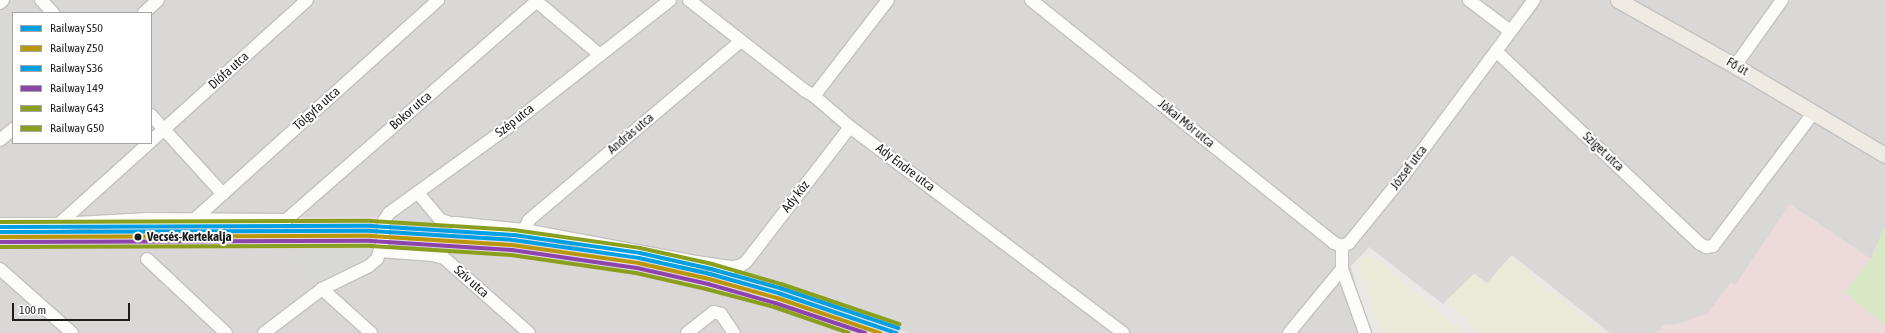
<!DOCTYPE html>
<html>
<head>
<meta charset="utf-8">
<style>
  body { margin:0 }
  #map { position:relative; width:1885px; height:333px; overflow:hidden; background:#eae8e5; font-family:"Asap Condensed",sans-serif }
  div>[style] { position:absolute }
  .residential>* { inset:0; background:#d9d8d6 }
  .commercial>* { inset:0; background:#ecdbda }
  .industrial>* { inset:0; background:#e8dde4 }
  .religious>* { inset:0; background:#d8d8d6 }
  .farmland>* { inset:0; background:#ebead8 }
  .grass>* { inset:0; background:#d8e7c4 }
  .roads { filter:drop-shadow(1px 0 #c3c2c1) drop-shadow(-1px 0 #c3c2c1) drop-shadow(0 1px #c3c2c1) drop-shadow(0 -1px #c3c2c1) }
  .minor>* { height:12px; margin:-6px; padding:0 6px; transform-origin:6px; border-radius:6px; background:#fcfcfb }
  .major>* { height:15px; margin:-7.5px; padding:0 7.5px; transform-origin:7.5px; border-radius:7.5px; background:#efeae3 }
  .rail-1>* { height:4px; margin:-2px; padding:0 2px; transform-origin:2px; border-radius:2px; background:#00a0e3 }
  .rail-2>* { height:4px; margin:-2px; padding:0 2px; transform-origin:2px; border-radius:2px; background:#ba9708 }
  .rail-3>* { height:4px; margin:-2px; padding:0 2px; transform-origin:2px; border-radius:2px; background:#00a0e3 }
  .rail-4>* { height:4px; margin:-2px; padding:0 2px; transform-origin:2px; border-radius:2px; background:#8e44ad }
  .rail-5>* { height:4px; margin:-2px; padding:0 2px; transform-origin:2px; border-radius:2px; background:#8b9f1e }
  .rail-6>* { height:4px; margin:-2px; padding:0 2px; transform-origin:2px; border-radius:2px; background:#8b9f1e }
  .dots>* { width:11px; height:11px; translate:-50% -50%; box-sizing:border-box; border:2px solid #fff; border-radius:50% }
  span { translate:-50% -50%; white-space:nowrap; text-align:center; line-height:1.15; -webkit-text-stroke:4px #fff; paint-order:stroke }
  .street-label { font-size:13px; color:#1c1c1c }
  .stop-label { font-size:13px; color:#1c1c1c; font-weight:700 }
  .left { translate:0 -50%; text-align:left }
  .legend { position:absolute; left:12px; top:12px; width:140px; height:132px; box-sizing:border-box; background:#fff; border:1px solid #a4a4a4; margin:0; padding:5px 7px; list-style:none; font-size:12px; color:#1c1c1c }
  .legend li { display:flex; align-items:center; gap:8px; height:20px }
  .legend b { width:20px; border:1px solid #a4a4a4 }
  .scale { position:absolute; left:12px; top:303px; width:118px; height:18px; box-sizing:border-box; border:2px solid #1c1c1c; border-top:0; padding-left:5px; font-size:12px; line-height:14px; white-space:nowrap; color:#1c1c1c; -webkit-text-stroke:3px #fff; paint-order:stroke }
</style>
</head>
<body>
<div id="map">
  <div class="residential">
    <i style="clip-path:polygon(evenodd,0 0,1885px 0,1885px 226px,1871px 259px,1844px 292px,1885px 325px,1885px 333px,1610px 333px,1512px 255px,1487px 284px,1474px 274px,1443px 304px,1369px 247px,1351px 266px,1366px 326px,1359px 333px,909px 333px,839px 307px,700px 268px,535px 239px,524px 236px,392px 227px,378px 217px,270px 218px,0 228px,0 0,13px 13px,151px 13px,151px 143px,13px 143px,13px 13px)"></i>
    <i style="clip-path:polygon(393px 243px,457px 247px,603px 264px,713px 288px,772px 305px,856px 333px,0 333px,0 247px,303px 246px,291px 259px,363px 263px,369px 246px)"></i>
  </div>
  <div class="commercial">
    <i style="clip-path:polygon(1790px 204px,1871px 259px,1844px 292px,1885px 325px,1885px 333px,1656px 333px,1665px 324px,1674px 325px,1707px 314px,1731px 282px,1735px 285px)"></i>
  </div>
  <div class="industrial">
    <i style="clip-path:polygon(379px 217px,392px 227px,524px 236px,535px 239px,600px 248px,700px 268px,839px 307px,909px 333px,856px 333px,773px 305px,713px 288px,603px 264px,457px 247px,393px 243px,369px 246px,0 247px,0 228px,270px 218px)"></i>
  </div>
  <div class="religious">
    <i style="clip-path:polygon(422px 198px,439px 218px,414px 219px,406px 210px)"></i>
    <i style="clip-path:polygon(303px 246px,369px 246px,363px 263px,319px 287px,291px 259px)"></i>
  </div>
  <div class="farmland">
    <i style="clip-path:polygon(1364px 257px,1370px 257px,1379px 261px,1463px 333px,1382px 333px,1357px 264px)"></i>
    <i style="clip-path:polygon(1509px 258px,1525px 266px,1536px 280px,1602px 331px,1600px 333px,1479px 333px,1447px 300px,1474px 274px,1487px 283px)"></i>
  </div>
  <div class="grass">
    <i style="clip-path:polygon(1885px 226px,1885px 325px,1844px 292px,1871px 259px)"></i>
  </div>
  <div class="roads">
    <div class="minor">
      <i style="left:41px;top:0;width:18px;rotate:47deg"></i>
      <i style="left:535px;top:0;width:85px;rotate:40.2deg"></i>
      <i style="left:689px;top:0;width:146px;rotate:38deg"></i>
      <i style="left:804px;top:90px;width:12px;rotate:31deg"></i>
      <i style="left:814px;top:96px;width:48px;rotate:40.7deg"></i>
      <i style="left:850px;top:127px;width:342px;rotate:37deg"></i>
      <i style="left:1031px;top:0;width:388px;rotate:38.7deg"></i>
      <i style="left:1334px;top:243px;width:9px;rotate:21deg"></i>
      <i style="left:1469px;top:0;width:51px;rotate:37.1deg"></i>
      <i style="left:0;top:3px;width:4px;rotate:-45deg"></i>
      <i style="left:144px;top:13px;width:19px;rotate:-43deg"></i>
      <i style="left:1496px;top:51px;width:281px;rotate:43.4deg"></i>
      <i style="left:1700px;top:244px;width:7px;rotate:27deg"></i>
      <i style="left:1706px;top:247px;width:7px;rotate:-8deg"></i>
      <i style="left:1713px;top:246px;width:168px;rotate:-53deg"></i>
      <i style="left:1735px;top:66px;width:81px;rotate:-54.5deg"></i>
      <i style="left:814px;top:96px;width:121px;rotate:-52.4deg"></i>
      <i style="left:151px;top:115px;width:107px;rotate:47.7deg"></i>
      <i style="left:0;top:140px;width:17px;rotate:-40deg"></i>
      <i style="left:151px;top:141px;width:210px;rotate:-42.1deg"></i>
      <i style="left:418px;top:193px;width:35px;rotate:50deg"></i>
      <i style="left:441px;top:220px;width:7px;rotate:16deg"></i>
      <i style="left:196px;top:218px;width:326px;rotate:-42deg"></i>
      <i style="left:455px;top:223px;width:69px;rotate:5.8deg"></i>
      <i style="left:524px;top:230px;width:175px;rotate:10.5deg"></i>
      <i style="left:696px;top:262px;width:37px;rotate:8deg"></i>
      <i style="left:733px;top:267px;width:7px;rotate:-8deg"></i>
      <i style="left:740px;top:266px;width:7px;rotate:-34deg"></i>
      <i style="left:746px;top:262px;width:170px;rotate:-52.4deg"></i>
      <i style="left:0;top:224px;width:59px"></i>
      <i style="left:59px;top:224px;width:89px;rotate:-3.2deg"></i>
      <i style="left:148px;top:219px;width:138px;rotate:0.4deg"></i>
      <i style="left:286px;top:220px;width:333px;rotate:-41.1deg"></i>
      <i style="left:59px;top:224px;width:121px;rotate:-42deg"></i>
      <i style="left:524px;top:230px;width:11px;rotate:-63deg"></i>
      <i style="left:529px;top:220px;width:277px;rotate:-40.2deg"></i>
      <i style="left:380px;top:251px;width:53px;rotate:4.3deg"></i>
      <i style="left:433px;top:255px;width:11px;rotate:15deg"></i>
      <i style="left:444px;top:258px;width:113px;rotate:41.4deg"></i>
      <i style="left:147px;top:259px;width:108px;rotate:43.1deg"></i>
      <i style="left:0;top:269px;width:96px;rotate:41.6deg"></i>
      <i style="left:1342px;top:269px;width:68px;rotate:70.2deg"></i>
      <i style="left:322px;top:289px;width:66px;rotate:41.9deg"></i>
      <i style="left:264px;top:333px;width:73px;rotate:-37.2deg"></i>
      <i style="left:322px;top:289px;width:52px;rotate:-26.1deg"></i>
      <i style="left:369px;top:266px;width:11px;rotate:-41deg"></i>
      <i style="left:377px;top:259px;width:20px;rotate:-72deg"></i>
      <i style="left:383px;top:240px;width:19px;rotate:-87deg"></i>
      <i style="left:384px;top:221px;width:9px;rotate:-58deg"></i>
      <i style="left:389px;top:213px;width:145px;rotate:-35.8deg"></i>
      <i style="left:507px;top:128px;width:207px;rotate:-38.1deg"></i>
      <i style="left:687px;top:333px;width:34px;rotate:-38deg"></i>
      <i style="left:714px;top:312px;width:7px;rotate:16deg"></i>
      <i style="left:721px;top:314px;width:23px;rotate:56deg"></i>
      <i style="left:1289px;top:333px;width:83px;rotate:-50.4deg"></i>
      <i style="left:1342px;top:269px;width:23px;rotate:-90deg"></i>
      <i style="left:1342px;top:246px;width:8px;rotate:-23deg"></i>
      <i style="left:1349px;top:243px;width:87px;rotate:-51deg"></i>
      <i style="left:1404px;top:175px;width:218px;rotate:-53.4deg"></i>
    </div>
    <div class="major">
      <i style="left:1618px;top:0;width:134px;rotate:29.4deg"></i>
      <i style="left:1735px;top:66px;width:174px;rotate:30.7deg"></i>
    </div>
  </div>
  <div class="rail-1">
    <i style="left:0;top:232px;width:371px;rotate:-0.2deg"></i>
    <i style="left:371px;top:231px;width:142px;rotate:3.6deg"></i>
    <i style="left:513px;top:240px;width:127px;rotate:8.1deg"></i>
    <i style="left:639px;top:258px;width:73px;rotate:12.7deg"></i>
    <i style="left:710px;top:274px;width:71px;rotate:15.6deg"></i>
    <i style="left:778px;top:293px;width:125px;rotate:18.7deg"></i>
  </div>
  <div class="rail-2">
    <i style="left:0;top:237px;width:371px;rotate:-0.2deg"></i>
    <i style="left:371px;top:236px;width:141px;rotate:3.7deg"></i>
    <i style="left:512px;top:245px;width:127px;rotate:8.1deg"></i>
    <i style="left:638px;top:263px;width:73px;rotate:12.7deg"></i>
    <i style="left:709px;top:279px;width:71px;rotate:15.6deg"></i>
    <i style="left:777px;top:298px;width:109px;rotate:18.8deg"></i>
  </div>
  <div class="rail-3">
    <i style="left:0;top:227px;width:371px;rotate:-0.2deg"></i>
    <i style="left:371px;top:226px;width:143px;rotate:3.6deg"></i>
    <i style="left:514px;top:235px;width:127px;rotate:8.1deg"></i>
    <i style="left:640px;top:253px;width:73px;rotate:12.7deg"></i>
    <i style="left:711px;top:269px;width:72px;rotate:15.4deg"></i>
    <i style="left:780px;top:288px;width:125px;rotate:18.7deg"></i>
  </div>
  <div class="rail-4">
    <i style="left:0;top:242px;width:371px;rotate:-0.2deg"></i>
    <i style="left:371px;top:241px;width:141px;rotate:3.7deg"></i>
    <i style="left:512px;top:250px;width:126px;rotate:8.2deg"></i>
    <i style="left:637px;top:268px;width:73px;rotate:12.7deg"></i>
    <i style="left:708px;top:284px;width:70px;rotate:15.8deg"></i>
    <i style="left:775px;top:303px;width:95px;rotate:18.4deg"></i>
  </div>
  <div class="rail-5">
    <i style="left:0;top:222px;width:371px;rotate:-0.2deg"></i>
    <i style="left:371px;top:221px;width:143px;rotate:3.6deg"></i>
    <i style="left:514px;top:230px;width:127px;rotate:8.1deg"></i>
    <i style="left:640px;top:248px;width:74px;rotate:12.5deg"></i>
    <i style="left:712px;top:264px;width:72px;rotate:16.2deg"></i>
    <i style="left:781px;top:284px;width:125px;rotate:18.7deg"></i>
  </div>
  <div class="rail-6">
    <i style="left:0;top:247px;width:371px;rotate:-0.2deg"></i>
    <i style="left:371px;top:246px;width:140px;rotate:3.7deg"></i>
    <i style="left:511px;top:255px;width:126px;rotate:8.2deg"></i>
    <i style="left:636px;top:273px;width:72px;rotate:12.9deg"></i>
    <i style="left:706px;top:289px;width:70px;rotate:14.8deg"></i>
    <i style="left:774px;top:307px;width:79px;rotate:19.1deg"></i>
  </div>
  <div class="dots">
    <i style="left:138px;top:237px;background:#1c1c1c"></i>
  </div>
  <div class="street-label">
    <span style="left:1737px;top:67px;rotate:30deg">Fő út</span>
    <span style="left:229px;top:71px;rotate:-42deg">Diófa utca</span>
    <span style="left:317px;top:109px;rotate:-42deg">Tölgyfa utca</span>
    <span style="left:411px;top:111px;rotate:-41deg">Bokor utca</span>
    <span style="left:515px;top:121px;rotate:-38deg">Szép utca</span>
    <span style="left:1186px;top:124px;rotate:39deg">Jókai Mór utca</span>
    <span style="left:631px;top:134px;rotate:-40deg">András utca</span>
    <span style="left:1603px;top:152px;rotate:43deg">Sziget utca</span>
    <span style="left:905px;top:168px;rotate:37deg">Ady Endre utca</span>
    <span style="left:1409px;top:168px;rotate:-53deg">József utca</span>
    <span style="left:796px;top:197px;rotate:-52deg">Ady köz</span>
    <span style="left:471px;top:282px;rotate:41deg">Szív utca</span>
  </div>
  <div class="stop-label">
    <span class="left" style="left:147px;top:237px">Vecsés-Kertekalja</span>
  </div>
  <ul class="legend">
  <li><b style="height:5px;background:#00a0e3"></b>Railway S50</li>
  <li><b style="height:5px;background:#ba9708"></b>Railway Z50</li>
  <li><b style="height:5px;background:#00a0e3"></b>Railway S36</li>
  <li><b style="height:5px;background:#8e44ad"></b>Railway 149</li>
  <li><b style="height:5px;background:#8b9f1e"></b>Railway G43</li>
  <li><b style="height:5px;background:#8b9f1e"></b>Railway G50</li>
  </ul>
  <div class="scale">100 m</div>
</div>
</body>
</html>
